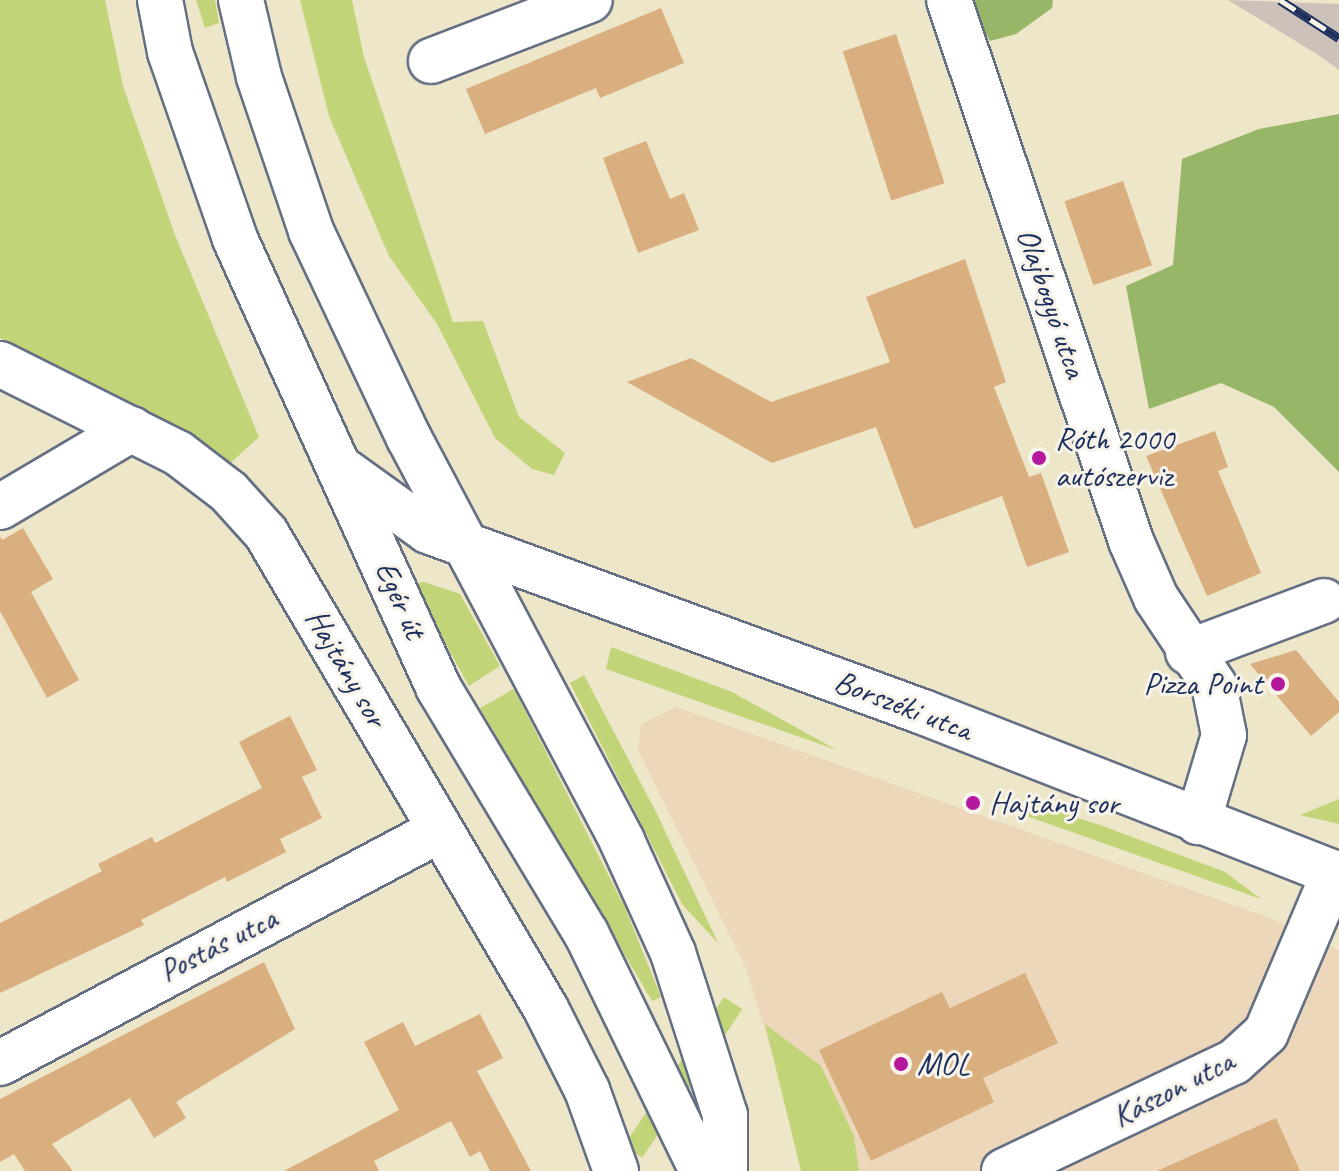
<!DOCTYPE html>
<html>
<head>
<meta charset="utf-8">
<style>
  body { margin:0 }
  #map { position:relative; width:1339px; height:1171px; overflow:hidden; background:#ede6c9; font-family:Caveat,sans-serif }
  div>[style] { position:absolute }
  .built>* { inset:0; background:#edd7bb }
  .industrial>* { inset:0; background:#ccc2b9 }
  .green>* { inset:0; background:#c1d477; transform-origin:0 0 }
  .forest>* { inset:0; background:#98b668 }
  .building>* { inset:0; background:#daaf7f; transform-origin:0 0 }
  .roads { filter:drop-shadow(2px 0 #646f83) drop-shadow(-2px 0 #646f83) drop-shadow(0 2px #646f83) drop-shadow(0 -2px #646f83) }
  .minor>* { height:44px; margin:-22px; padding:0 22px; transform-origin:22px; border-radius:22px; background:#fff }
  .major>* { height:44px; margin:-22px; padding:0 22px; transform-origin:22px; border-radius:22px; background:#fff }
  .rail>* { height:9px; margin-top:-4.5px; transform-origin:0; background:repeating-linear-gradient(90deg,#f7f3e8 0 18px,#1b2f5e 0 36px); box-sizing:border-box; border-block:2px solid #1b2f5e }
  .dots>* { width:22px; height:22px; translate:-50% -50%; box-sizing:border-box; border:4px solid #f7f3e8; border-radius:50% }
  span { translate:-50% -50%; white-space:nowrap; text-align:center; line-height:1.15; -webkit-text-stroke:6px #f7f3e8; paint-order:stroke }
  .street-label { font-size:32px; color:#1b2f5e }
  .poi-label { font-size:32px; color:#1b2f5e }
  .left { translate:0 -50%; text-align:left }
  .right { translate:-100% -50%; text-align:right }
</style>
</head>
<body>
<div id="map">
  <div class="built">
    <i style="clip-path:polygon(676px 707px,1270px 918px,1339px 950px,1339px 1171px,803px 1171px,799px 1142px,746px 968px,638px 750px,641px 724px)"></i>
  </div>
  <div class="industrial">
    <i style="clip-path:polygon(1228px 0,1339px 4px,1339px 70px,1317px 54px)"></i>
  </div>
  <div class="green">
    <i style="clip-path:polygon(0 0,105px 0,123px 86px,175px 235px,259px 437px,225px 468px,145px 411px,0 338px)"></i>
    <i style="clip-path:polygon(196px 0,215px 0,219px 23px,205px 28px)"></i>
    <i style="clip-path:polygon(300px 0,352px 0,364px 57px,453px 322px,483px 321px,519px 417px,565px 453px,554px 475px,532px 469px,495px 438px,437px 324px,389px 256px,329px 116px)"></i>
    <i style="clip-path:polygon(424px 582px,460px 594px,500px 666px,469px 686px,417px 592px,418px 583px)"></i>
    <i style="clip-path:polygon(611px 647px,732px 692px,837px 750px,606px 669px)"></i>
    <i style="clip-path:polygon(584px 675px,656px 812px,718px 943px,682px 904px,570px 683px)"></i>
    <i style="clip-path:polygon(514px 689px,625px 908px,661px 997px,652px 1001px,480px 708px)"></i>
    <i style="clip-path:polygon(1339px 799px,1339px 824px,1300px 815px)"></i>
    <i style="clip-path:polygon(990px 803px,1043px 807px,1103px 826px,1225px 872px,1261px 899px)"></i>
    <i style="left:724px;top:997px;width:22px;height:179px;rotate:34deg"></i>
    <i style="clip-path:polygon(765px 1024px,821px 1066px,854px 1136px,859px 1171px,801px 1171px)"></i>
  </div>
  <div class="forest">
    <i style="clip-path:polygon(967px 0,1053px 0,1052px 8px,1016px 34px,990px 41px)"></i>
    <i style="clip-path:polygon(1339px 114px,1339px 472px,1274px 407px,1221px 383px,1149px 409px,1126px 286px,1173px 265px,1182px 159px,1259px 129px)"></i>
  </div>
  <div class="building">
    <i style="clip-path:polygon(661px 8px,684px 63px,600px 98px,596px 88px,485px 134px,466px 89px)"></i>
    <i style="left:896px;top:34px;width:157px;height:56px;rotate:72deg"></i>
    <i style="clip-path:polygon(646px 141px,670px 199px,684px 193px,699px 230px,638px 253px,603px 158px)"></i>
    <i style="left:1123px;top:181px;width:89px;height:62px;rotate:71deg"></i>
    <i style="clip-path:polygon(965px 259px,1006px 382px,994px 387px,1029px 477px,1041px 473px,1069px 552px,1027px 567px,1002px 496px,914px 529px,876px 427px,772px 463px,627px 382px,691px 358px,771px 402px,890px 362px,866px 297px)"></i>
    <i style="clip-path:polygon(1215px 431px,1228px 467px,1218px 471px,1261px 573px,1207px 596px,1146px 456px)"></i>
    <i style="clip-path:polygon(23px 528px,53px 579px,31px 592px,79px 680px,47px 698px,0 611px,0 536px,2px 540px)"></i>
    <i style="clip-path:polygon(1296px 650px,1339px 702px,1339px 712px,1311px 736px,1250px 664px)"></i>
    <i style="clip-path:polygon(290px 716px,317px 770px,302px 777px,322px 818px,280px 839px,286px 852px,227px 882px,225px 877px,141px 920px,144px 925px,0 993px,0 923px,102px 871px,98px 864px,152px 837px,155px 843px,262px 788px,239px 742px)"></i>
    <i style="clip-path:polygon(264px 962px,295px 1029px,176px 1102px,186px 1118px,154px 1138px,130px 1098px,52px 1144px,73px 1171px,25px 1171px,14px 1154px,0 1162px,0 1099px)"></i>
    <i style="clip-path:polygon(1025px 973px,1058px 1043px,983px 1078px,994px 1102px,871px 1161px,819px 1050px,942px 992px,950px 1008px)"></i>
    <i style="clip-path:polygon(480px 1014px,503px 1058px,477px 1071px,531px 1171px,490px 1171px,480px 1151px,470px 1157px,451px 1121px,374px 1161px,379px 1171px,284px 1171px,399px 1110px,364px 1042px,403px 1022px,415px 1046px)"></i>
    <i style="clip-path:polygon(1276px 1118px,1300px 1171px,1157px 1171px)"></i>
  </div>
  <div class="roads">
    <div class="minor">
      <i style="left:949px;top:0;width:571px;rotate:71.41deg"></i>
      <i style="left:1131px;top:541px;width:62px;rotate:66.3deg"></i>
      <i style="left:1156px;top:598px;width:105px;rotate:56.3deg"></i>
      <i style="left:1214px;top:685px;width:51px;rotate:78.7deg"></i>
      <i style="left:1224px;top:735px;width:91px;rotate:106.6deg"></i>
      <i style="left:431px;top:61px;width:170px;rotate:-21deg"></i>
      <i style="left:0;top:364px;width:199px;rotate:26.6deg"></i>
      <i style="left:178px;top:453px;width:64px;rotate:37.4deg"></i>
      <i style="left:229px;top:492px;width:55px;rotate:47.9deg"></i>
      <i style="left:266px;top:533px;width:552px;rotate:59.53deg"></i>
      <i style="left:546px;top:1009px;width:91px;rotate:63.2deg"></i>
      <i style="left:587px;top:1090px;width:86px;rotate:70.3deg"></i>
      <i style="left:0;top:507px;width:153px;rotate:-30.6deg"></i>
      <i style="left:1188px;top:652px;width:145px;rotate:-20.6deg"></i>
      <i style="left:0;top:1063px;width:496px;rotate:-27.9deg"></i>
      <i style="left:1004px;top:1171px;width:255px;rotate:-25.4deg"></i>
      <i style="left:1234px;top:1062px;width:43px;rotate:-42.2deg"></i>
      <i style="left:1266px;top:1033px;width:174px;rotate:-67deg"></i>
    </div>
    <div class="major">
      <i style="left:160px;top:0;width:53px;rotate:79.1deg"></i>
      <i style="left:170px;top:52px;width:198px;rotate:70.8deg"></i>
      <i style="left:235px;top:239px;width:492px;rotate:65.6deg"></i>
      <i style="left:438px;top:687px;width:287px;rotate:59deg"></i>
      <i style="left:586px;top:933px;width:265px;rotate:64deg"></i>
      <i style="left:241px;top:0;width:79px;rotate:76.8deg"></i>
      <i style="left:259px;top:77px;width:163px;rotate:71.3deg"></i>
      <i style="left:311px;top:231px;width:229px;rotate:64.7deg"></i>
      <i style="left:409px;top:438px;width:456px;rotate:62.1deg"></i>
      <i style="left:622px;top:841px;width:123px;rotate:65.5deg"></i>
      <i style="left:673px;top:953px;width:170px;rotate:72.2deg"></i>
      <i style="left:725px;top:1115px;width:56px;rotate:90deg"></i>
      <i style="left:346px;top:472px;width:101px;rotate:35.7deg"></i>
      <i style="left:428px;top:531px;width:527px;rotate:20.09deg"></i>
      <i style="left:923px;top:712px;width:447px;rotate:21.4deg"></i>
    </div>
  </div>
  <div class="rail">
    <i style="left:1280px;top:0;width:70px;rotate:32.8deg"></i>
  </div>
  <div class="dots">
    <i style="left:1039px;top:458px;background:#b5179e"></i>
    <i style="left:1278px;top:684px;background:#b5179e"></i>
    <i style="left:973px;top:803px;background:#b5179e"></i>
    <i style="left:901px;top:1064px;background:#b5179e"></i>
  </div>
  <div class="street-label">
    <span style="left:1051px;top:303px;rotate:71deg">Olajbogyó utca</span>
    <span style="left:400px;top:600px;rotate:66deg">Egér út</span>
    <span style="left:346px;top:668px;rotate:60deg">Hajtány sor</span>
    <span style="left:903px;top:706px;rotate:21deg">Borszéki utca</span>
    <span style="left:218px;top:945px;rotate:-27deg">Postás utca</span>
    <span style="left:1173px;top:1089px;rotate:-27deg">Kászon utca</span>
  </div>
  <div class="poi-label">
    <span class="left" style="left:1055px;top:458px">Róth 2000<br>autószerviz</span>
    <span class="right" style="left:1262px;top:684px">Pizza Point</span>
    <span class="left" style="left:989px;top:803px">Hajtány sor</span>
    <span class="left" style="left:917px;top:1064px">MOL</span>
  </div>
</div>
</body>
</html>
